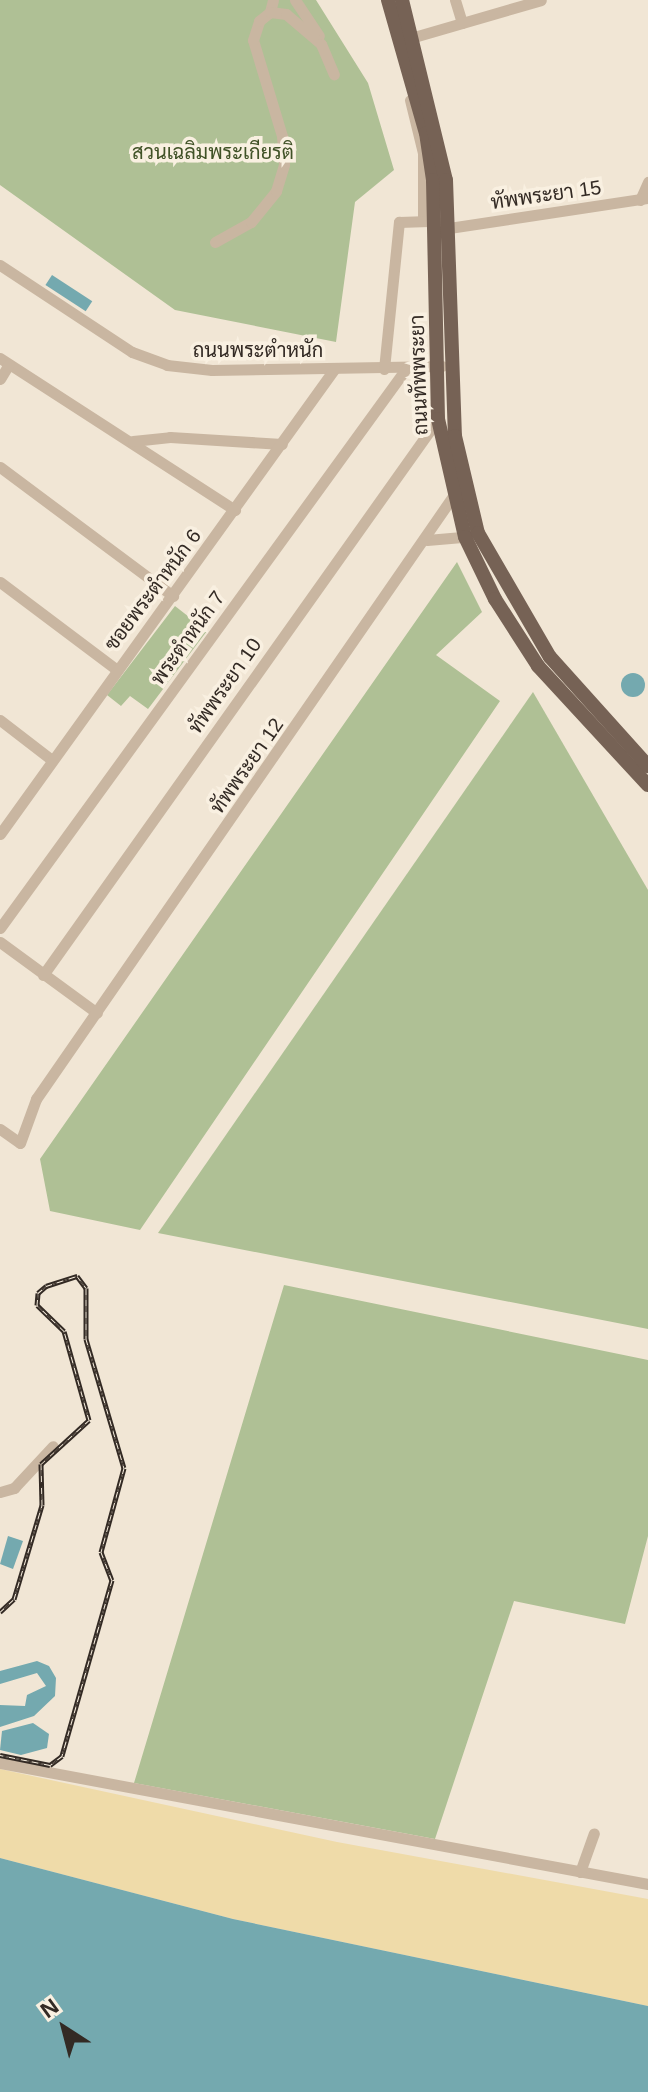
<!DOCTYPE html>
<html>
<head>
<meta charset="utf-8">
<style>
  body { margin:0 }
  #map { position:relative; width:648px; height:2092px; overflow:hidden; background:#f1e6d5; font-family:Helvetica,Sarabun,sans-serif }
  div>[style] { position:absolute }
  .green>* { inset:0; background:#afc095 }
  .sand>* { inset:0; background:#efdba9 }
  .water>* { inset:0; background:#74a9af; transform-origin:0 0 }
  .round { border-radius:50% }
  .minor>* { height:11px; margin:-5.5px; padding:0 5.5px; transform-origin:5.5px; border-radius:5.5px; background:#c9b6a1 }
  .major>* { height:14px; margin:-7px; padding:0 7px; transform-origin:7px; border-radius:7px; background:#766255 }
  .rail>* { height:5px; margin-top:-2.5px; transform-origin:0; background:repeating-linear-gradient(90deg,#f9f0e1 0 6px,#332a24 0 12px); box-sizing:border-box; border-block:2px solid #332a24 }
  span { translate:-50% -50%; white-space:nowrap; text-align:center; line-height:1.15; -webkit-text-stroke:7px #f9f0e1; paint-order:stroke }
  .park-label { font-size:20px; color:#405227 }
  .street-label { font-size:20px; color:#332a24 }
  .north { position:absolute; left:24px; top:1988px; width:80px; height:80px; -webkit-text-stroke:6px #f9f0e1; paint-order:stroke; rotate:324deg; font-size:22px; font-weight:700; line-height:32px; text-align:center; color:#332a24 }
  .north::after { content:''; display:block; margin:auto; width:28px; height:36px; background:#332a24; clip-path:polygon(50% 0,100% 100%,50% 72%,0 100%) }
</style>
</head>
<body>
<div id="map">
  <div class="green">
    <i style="clip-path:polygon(0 0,316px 0,368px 83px,394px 170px,355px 202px,336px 342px,175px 310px,0 185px)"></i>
    <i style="clip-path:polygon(457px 562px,482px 612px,436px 655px,500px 701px,140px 1230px,50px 1211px,40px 1159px)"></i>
    <i style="clip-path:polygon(175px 606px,207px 631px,148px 709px,130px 696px,121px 706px,107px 695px)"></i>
    <i style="clip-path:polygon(533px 692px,648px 890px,648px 1329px,158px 1233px)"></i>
    <i style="clip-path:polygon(284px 1285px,648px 1360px,648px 1536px,625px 1624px,514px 1601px,435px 1839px,134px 1783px)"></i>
  </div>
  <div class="sand">
    <i style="clip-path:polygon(0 1769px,337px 1842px,648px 1899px,648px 2006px,233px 1919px,0 1858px)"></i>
  </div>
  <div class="water">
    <i style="left:52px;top:275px;width:48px;height:12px;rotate:33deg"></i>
    <i class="round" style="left:621px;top:673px;width:24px;height:24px"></i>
    <i style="clip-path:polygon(8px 1536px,23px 1541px,13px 1569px,0 1564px)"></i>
    <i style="clip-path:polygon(37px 1661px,49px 1666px,56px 1678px,55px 1696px,34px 1716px,0 1727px,0 1705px,25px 1706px,27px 1695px,46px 1686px,37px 1673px,0 1684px,0 1671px)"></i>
    <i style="clip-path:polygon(33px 1723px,49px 1734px,47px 1748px,21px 1755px,0 1750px,2px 1731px)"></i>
    <i style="clip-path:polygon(0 1858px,233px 1919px,648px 2006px,648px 2092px,0 2092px)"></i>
  </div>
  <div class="minor">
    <i style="left:295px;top:0;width:43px;rotate:56.3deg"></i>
    <i style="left:455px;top:0;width:24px;rotate:73deg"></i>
    <i style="left:270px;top:12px;width:12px;rotate:-76deg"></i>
    <i style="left:414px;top:37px;width:132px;rotate:-16.2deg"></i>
    <i style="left:410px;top:100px;width:55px;rotate:76.2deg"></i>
    <i style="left:423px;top:153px;width:68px;rotate:90deg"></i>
    <i style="left:640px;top:200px;width:20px;rotate:-66deg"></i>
    <i style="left:449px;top:228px;width:201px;rotate:-8.6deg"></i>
    <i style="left:215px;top:242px;width:41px;rotate:-29.1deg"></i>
    <i style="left:251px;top:222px;width:40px;rotate:-51deg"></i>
    <i style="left:276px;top:191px;width:28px;rotate:-73deg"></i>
    <i style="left:284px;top:164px;width:28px;rotate:-94deg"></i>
    <i style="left:282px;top:136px;width:100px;rotate:-106.8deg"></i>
    <i style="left:253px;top:40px;width:20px;rotate:-72deg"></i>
    <i style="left:259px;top:21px;width:14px;rotate:-39deg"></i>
    <i style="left:270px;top:12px;width:16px;rotate:7deg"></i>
    <i style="left:286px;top:14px;width:46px;rotate:40.6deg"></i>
    <i style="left:321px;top:44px;width:33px;rotate:67deg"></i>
    <i style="left:0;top:265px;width:158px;rotate:33.4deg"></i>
    <i style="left:132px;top:352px;width:37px;rotate:20deg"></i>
    <i style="left:167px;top:365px;width:45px;rotate:6.3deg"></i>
    <i style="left:212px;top:370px;width:230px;rotate:-1deg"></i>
    <i style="left:0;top:358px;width:280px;rotate:32.9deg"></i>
    <i style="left:384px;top:369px;width:148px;rotate:-84.2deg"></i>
    <i style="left:399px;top:222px;width:37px;rotate:-2deg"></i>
    <i style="left:0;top:379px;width:17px;rotate:-59deg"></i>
    <i style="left:133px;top:441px;width:37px;rotate:-6deg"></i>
    <i style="left:170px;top:437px;width:112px;rotate:3.6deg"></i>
    <i style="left:0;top:467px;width:216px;rotate:36.7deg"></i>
    <i style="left:427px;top:540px;width:38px;rotate:-5deg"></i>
    <i style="left:0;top:582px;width:145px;rotate:36.9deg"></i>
    <i style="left:0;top:720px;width:66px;rotate:37.6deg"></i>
    <i style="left:0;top:834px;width:574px;rotate:-54.29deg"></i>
    <i style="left:0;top:928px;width:689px;rotate:-54.03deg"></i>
    <i style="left:0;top:942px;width:120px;rotate:36.2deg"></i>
    <i style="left:43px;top:975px;width:682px;rotate:-54.61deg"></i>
    <i style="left:0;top:1129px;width:24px;rotate:35deg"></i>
    <i style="left:20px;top:1143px;width:47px;rotate:-70deg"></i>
    <i style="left:36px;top:1099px;width:733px;rotate:-55.33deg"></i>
    <i style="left:0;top:1492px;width:15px;rotate:-16deg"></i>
    <i style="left:14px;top:1488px;width:57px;rotate:-47.1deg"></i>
    <i style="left:0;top:1763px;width:659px;rotate:10.58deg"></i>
    <i style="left:580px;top:1872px;width:41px;rotate:-70.3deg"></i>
  </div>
  <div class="major">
    <i style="left:388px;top:0;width:138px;rotate:74.1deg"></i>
    <i style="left:426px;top:133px;width:48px;rotate:81.5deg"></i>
    <i style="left:433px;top:180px;width:239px;rotate:88.8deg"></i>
    <i style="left:438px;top:419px;width:121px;rotate:77.1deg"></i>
    <i style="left:465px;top:537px;width:69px;rotate:64.2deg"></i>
    <i style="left:495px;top:599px;width:80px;rotate:57.3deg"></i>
    <i style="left:538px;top:666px;width:162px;rotate:47.3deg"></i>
    <i style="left:402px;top:0;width:185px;rotate:76.3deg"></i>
    <i style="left:446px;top:180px;width:256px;rotate:88deg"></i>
    <i style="left:455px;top:436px;width:100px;rotate:76.7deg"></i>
    <i style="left:478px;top:533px;width:143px;rotate:59.9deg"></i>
    <i style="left:550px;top:657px;width:147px;rotate:48deg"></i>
  </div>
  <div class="rail">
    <i style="left:0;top:1612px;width:19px;rotate:-43deg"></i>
    <i style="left:14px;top:1599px;width:98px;rotate:-73.4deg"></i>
    <i style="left:42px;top:1505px;width:41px;rotate:-91.4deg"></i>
    <i style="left:41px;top:1464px;width:65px;rotate:-42.5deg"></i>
    <i style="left:89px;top:1420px;width:92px;rotate:-105.7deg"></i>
    <i style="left:64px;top:1331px;width:37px;rotate:-136deg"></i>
    <i style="left:37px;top:1305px;width:12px;rotate:-85deg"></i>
    <i style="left:38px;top:1293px;width:11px;rotate:-41deg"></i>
    <i style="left:46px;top:1286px;width:33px;rotate:-18deg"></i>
    <i style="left:77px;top:1276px;width:15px;rotate:53deg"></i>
    <i style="left:86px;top:1288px;width:51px;rotate:90deg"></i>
    <i style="left:86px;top:1339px;width:134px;rotate:73.6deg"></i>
    <i style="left:124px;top:1468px;width:87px;rotate:105.3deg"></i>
    <i style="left:101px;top:1552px;width:30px;rotate:69deg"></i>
    <i style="left:112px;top:1580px;width:183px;rotate:105.9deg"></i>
    <i style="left:62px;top:1756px;width:15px;rotate:143deg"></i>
    <i style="left:50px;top:1765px;width:51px;rotate:-168.7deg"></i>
  </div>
  <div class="park-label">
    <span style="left:213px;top:152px">สวนเฉลิมพระเกียรติ</span>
  </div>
  <div class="street-label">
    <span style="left:546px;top:195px;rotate:-8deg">ทัพพระยา 15</span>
    <span style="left:258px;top:350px">ถนนพระตำหนัก</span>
    <span style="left:419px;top:375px;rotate:-92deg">ถนนทัพพระยา</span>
    <span style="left:153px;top:590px;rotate:-53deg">ซอยพระตำหนัก 6</span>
    <span style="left:188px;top:638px;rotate:-54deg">พระตำหนัก 7</span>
    <span style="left:225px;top:686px;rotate:-55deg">ทัพพระยา 10</span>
    <span style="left:247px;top:766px;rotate:-55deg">ทัพพระยา 12</span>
  </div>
  <div class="north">N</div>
</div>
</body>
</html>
